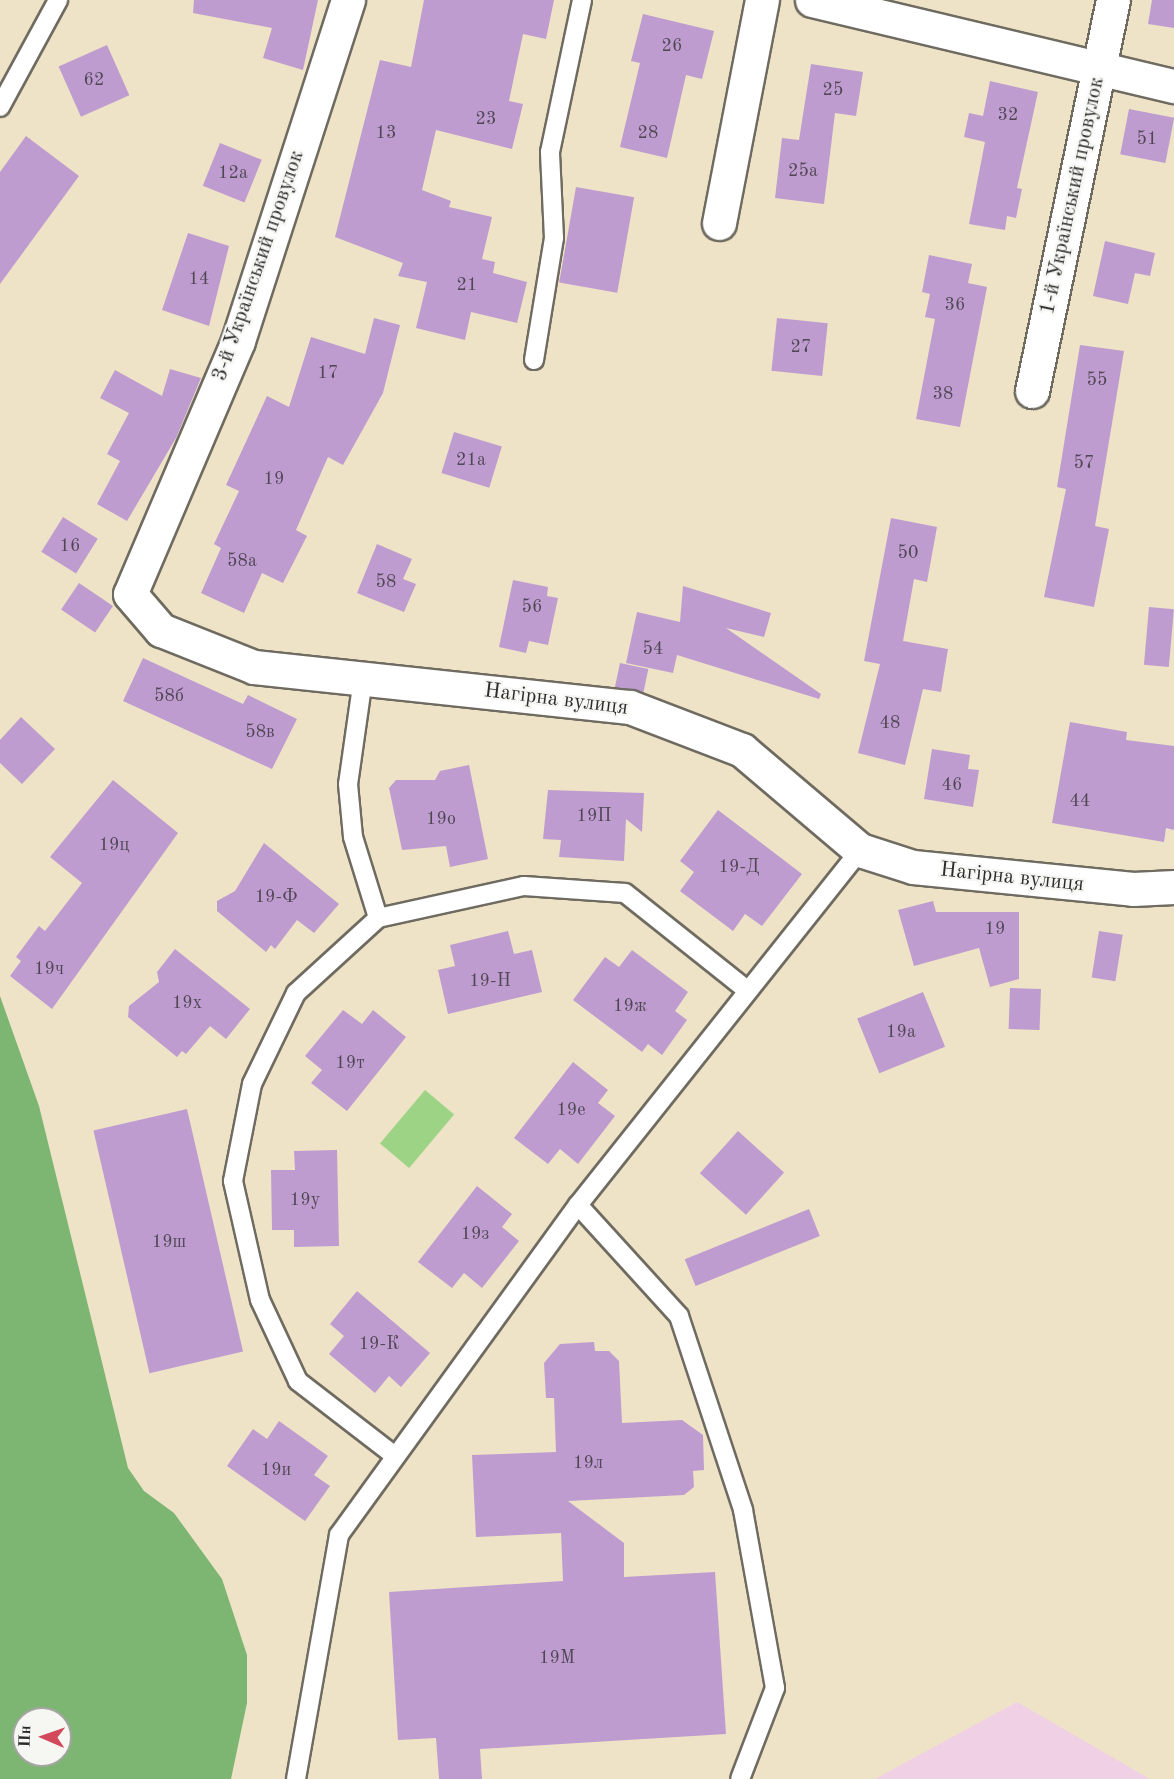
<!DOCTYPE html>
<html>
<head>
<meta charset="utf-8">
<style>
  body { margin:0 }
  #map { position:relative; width:1174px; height:1779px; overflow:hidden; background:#eee3c6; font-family:"Old Standard TT",serif }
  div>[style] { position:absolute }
  .built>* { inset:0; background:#f0d0e4 }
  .green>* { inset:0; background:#9cd384; transform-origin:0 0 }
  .forest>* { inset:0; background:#7db572 }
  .building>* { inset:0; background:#bf9cd0; transform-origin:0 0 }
  .roads { filter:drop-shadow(2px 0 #6f6b61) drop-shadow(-2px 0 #6f6b61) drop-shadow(0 2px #6f6b61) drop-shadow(0 -2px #6f6b61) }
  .lane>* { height:18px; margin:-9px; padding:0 9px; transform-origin:9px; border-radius:9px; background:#fff }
  .street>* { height:33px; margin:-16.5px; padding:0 16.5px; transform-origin:16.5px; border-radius:16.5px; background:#fff }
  span { translate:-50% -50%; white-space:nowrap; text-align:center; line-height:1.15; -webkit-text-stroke:4.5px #f6f6f2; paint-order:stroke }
  .number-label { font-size:18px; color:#504754 }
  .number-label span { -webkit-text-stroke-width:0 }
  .street-label { font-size:21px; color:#2b2b2b }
  .north { position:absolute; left:12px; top:1707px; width:60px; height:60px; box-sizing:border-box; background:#f6f6f2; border:2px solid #a5a5a2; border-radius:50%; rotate:272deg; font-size:16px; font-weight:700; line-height:24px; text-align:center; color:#2b2b2b }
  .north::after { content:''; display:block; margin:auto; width:21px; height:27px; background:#d1495b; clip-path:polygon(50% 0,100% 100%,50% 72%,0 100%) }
</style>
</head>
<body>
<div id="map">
  <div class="built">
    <i style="clip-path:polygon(1017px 1702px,1150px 1779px,875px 1779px)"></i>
  </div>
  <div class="green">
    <i style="left:425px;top:1090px;width:38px;height:70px;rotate:40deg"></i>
  </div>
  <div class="forest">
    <i style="clip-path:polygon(evenodd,0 996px,39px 1106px,128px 1468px,144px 1491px,174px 1513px,222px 1579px,247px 1655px,247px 1703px,231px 1779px,0 1779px,0 996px,24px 1719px,60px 1719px,60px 1755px,24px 1755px,24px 1719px)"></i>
  </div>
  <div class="building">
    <i style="clip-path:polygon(194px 0,318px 0,303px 70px,263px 58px,272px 28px,193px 13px)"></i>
    <i style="clip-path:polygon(424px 0,554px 0,546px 39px,523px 34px,509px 101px,523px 104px,512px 149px,436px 130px,422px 190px,451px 201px,449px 207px,492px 217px,482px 259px,495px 262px,493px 273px,527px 282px,517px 323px,471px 312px,465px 340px,416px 328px,427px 282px,398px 276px,403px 263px,335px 237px,380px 60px,411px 67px)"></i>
    <i style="clip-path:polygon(1152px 0,1174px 0,1174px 28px,1148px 24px)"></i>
    <i style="clip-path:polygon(643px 14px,714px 31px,702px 79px,686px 75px,667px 158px,620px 147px,640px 63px,631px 61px)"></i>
    <i style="left:107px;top:45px;width:55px;height:53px;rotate:66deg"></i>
    <i style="clip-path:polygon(811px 64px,863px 72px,856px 116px,835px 113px,824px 204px,775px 198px,782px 138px,799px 140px)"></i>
    <i style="clip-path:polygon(990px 81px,1038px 92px,1017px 188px,1022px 189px,1016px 218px,1007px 216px,1005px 230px,969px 224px,985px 142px,964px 137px,969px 113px,983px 116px)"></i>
    <i style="left:1129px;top:109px;width:46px;height:46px;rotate:11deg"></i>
    <i style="clip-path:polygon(26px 136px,79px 176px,0 284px,0 172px)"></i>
    <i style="left:220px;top:143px;width:45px;height:46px;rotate:22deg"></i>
    <i style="left:576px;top:187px;width:59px;height:97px;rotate:10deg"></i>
    <i style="clip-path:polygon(188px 233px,229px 246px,209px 326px,162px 310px)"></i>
    <i style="clip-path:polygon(1105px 241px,1155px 253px,1150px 276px,1135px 273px,1128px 304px,1093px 296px)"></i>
    <i style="clip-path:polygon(929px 255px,972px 264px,968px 283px,987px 287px,960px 427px,916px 419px,935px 319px,925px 317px,930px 294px,922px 292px)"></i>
    <i style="clip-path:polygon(374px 318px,400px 325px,383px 393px,343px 465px,328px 457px,296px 530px,307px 536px,283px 583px,262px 573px,244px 613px,201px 593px,221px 548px,214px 544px,239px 491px,226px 485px,267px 396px,289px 407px,311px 337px,365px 354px)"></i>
    <i style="left:777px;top:318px;width:51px;height:53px;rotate:6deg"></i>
    <i style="clip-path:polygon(1080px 345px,1124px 351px,1095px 526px,1109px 529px,1094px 607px,1044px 597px,1066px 489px,1057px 487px)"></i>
    <i style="clip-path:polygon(170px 369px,201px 378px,176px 438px,127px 521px,97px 504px,120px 461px,107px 454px,129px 413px,100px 398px,115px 370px,162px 396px)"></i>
    <i style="left:454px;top:432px;width:50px;height:43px;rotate:17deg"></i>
    <i style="left:63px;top:517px;width:41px;height:41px;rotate:32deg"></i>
    <i style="clip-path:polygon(891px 518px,937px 527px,927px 582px,914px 579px,903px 641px,948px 649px,941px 692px,923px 689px,905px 765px,858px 753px,880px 664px,864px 661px)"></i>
    <i style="clip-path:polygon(377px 544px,412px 559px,403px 579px,416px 584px,404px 612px,357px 593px)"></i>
    <i style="clip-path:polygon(513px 580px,548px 587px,547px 596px,558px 598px,548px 645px,529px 641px,526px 653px,499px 647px)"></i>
    <i style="left:79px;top:583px;width:41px;height:32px;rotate:34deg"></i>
    <i style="clip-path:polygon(683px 586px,771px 613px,764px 637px,726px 628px,821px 694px,819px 699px,677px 655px,673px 673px,626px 663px,637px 612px,680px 622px)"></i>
    <i style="left:1149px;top:607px;width:25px;height:58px;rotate:5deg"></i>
    <i style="clip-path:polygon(143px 658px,243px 704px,248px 695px,297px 719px,272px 769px,123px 701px)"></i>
    <i style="left:620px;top:663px;width:29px;height:25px;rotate:12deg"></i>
    <i style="clip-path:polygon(21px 717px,55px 749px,22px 784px,0 763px,0 740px)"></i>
    <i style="clip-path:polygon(1070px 722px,1127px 732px,1126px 740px,1174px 746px,1174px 830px,1166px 828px,1164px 842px,1052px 823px)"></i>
    <i style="clip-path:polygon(932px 749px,970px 755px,968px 769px,979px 770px,973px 807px,924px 799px)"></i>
    <i style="clip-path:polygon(469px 765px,488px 859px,450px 867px,446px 846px,402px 850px,389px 788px,396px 780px,435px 780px,440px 771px)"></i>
    <i style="clip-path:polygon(113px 780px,178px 833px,52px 1009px,10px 976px,21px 961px,16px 957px,39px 926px,45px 931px,82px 883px,50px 857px)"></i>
    <i style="clip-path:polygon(548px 790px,644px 793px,642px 832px,626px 819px,624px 861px,559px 857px,561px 840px,543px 839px)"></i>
    <i style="clip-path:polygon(718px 810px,802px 874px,762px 926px,745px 914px,733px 931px,680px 891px,694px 872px,680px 861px)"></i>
    <i style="clip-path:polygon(264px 843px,339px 904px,314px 933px,297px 920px,275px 949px,271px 945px,266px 952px,217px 911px,217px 901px,235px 891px)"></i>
    <i style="clip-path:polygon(933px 901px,936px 912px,1019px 912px,1019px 979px,990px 987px,979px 948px,914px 966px,898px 910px)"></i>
    <i style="clip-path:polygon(508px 931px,514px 954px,532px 950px,542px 992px,448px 1014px,438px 970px,455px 966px,450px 945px)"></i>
    <i style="left:1099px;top:931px;width:24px;height:47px;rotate:9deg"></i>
    <i style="clip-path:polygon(175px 949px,250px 1009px,226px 1039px,210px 1026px,186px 1054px,182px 1051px,177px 1057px,128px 1017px,129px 1006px,159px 982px,157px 972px)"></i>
    <i style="clip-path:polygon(632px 950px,688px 992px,675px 1011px,687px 1020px,662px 1055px,648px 1044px,642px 1052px,573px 1000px,605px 957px,619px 967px)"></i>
    <i style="left:1010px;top:988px;width:31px;height:41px;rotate:2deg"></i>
    <i style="left:923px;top:992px;width:59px;height:71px;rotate:68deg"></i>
    <i style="clip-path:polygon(343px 1010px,362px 1024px,373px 1010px,406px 1037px,347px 1111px,311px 1083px,322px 1070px,305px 1056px)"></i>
    <i style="clip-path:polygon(573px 1062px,608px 1090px,598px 1103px,615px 1116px,578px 1164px,560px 1149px,548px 1164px,514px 1138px)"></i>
    <i style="left:187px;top:1109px;width:249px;height:96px;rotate:77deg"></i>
    <i style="left:738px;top:1131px;width:62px;height:57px;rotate:42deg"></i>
    <i style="clip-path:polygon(337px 1150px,339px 1246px,294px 1247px,294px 1230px,272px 1230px,271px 1170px,295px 1170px,294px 1151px)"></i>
    <i style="clip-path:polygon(477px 1186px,512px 1214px,502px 1227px,519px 1241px,482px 1288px,464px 1273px,452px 1288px,418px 1262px)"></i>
    <i style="left:809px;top:1209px;width:29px;height:134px;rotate:68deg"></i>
    <i style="clip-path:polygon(357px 1291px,430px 1353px,401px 1387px,389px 1376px,375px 1393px,329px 1354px,344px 1336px,330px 1324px)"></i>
    <i style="clip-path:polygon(594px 1342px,595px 1351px,609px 1351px,619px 1361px,622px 1423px,682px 1420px,703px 1435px,704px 1470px,693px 1471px,694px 1487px,684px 1495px,568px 1501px,624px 1543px,624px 1577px,715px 1572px,726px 1734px,480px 1749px,482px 1779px,439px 1779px,436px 1738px,398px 1740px,389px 1592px,563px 1581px,561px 1533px,476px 1537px,472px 1455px,556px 1452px,554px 1398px,546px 1398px,544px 1363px,560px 1344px)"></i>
    <i style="clip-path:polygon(279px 1421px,328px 1456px,314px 1475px,330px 1486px,305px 1521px,227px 1466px,253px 1429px,267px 1439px)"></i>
  </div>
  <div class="roads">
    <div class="lane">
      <i style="left:0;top:107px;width:122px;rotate:-61.5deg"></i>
      <i style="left:534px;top:360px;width:124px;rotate:-80.7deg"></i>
      <i style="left:554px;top:238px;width:86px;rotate:-92.7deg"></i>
      <i style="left:550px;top:152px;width:155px;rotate:-78.1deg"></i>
      <i style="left:363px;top:679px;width:106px;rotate:98.1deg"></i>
      <i style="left:348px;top:784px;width:53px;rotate:84.6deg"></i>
      <i style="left:353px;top:837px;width:85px;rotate:72.8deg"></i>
      <i style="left:578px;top:1205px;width:150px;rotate:47.7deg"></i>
      <i style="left:679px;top:1316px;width:204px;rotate:71.7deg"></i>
      <i style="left:743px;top:1510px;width:181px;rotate:79.8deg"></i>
      <i style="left:775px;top:1688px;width:97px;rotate:111deg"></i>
      <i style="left:395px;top:1456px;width:123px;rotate:-142.3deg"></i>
      <i style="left:298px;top:1381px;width:89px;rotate:-115.1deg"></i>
      <i style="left:260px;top:1300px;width:122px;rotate:-102.8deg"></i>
      <i style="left:233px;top:1181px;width:99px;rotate:-78.9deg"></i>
      <i style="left:252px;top:1084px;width:101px;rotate:-64.2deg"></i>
      <i style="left:296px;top:993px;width:111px;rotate:-42.4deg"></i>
      <i style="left:378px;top:918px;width:149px;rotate:-12.4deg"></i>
      <i style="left:524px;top:886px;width:101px;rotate:4deg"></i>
      <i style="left:625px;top:893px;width:157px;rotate:38.5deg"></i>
      <i style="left:296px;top:1779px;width:248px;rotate:-80deg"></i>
      <i style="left:339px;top:1535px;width:407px;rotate:-54.1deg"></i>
      <i style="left:578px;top:1205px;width:453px;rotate:-51.5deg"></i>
    </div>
    <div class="street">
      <i style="left:348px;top:0;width:358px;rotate:107.9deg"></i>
      <i style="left:238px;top:341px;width:275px;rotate:113.1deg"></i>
      <i style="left:130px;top:594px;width:48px;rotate:49.3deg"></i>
      <i style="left:161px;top:630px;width:100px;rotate:21.7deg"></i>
      <i style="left:254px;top:667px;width:378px;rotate:6.1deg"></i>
      <i style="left:630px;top:707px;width:120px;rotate:21deg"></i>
      <i style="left:742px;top:750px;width:155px;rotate:40.3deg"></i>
      <i style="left:860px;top:850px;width:56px;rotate:17.8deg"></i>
      <i style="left:913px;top:867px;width:221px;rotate:5.7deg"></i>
      <i style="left:1133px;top:889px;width:41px;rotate:-2.8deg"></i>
      <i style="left:812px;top:0;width:372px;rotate:13.4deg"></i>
      <i style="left:719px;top:223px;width:227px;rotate:-79.1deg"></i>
      <i style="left:1032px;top:391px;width:399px;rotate:-78.3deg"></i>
    </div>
  </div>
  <div class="number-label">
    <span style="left:672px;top:46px">26</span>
    <span style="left:94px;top:80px">62</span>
    <span style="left:833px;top:90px">25</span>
    <span style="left:1008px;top:115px">32</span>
    <span style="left:486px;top:119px">23</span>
    <span style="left:386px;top:133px">13</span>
    <span style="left:648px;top:133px">28</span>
    <span style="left:1147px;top:139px">51</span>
    <span style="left:803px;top:171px">25а</span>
    <span style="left:233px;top:173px">12а</span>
    <span style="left:199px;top:279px">14</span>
    <span style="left:467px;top:285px">21</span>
    <span style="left:955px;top:305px">36</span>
    <span style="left:801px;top:347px">27</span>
    <span style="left:328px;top:373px">17</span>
    <span style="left:1097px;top:380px">55</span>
    <span style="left:943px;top:394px">38</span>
    <span style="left:471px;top:460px">21а</span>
    <span style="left:1084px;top:463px">57</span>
    <span style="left:274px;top:479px">19</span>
    <span style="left:70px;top:546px">16</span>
    <span style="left:908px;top:553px">50</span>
    <span style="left:242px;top:561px">58а</span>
    <span style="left:386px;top:582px">58</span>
    <span style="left:532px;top:607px">56</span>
    <span style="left:653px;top:649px">54</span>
    <span style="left:169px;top:696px">58б</span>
    <span style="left:890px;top:723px">48</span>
    <span style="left:260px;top:732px">58в</span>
    <span style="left:952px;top:785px">46</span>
    <span style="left:1080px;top:801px">44</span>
    <span style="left:594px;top:816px">19П</span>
    <span style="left:441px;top:819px">19о</span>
    <span style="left:114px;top:845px">19ц</span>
    <span style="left:739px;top:867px">19-Д</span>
    <span style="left:276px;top:897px">19-Ф</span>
    <span style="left:995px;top:929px">19</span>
    <span style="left:49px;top:969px">19ч</span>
    <span style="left:490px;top:981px">19-Н</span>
    <span style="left:187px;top:1003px">19х</span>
    <span style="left:630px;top:1006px">19ж</span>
    <span style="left:901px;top:1032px">19а</span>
    <span style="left:350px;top:1063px">19т</span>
    <span style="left:571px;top:1110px">19е</span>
    <span style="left:305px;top:1200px">19у</span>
    <span style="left:475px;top:1234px">19з</span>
    <span style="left:169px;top:1242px">19ш</span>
    <span style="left:379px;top:1344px">19-К</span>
    <span style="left:588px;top:1463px">19л</span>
    <span style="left:276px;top:1470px">19и</span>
    <span style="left:557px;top:1658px">19М</span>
  </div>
  <div class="street-label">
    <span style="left:1073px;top:196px;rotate:-78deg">1-й Український провулок</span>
    <span style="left:259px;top:266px;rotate:-71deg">3-й Український провулок</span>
    <span style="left:556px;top:700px;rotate:7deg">Нагірна вулиця</span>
    <span style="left:1012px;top:878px;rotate:6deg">Нагірна вулиця</span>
  </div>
  <div class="north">Пн</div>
</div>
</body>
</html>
